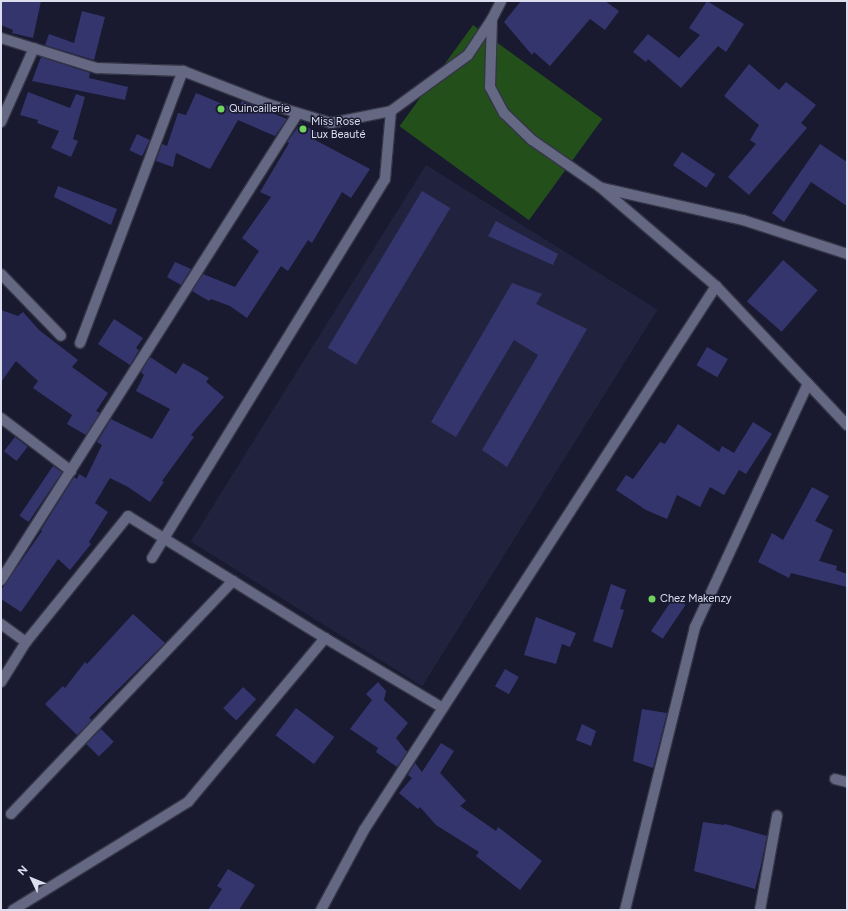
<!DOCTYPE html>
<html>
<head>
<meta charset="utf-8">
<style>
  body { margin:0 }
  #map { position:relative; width:848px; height:911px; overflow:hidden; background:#191a30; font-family:Figtree,sans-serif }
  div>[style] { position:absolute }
  .built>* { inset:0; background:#21223e; transform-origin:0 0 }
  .green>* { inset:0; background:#234f1b; transform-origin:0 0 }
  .building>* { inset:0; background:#35356e; transform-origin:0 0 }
  .roads { filter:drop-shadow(1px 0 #343546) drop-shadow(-1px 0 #343546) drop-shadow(0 1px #343546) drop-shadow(0 -1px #343546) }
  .minor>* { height:10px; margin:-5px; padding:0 5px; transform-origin:5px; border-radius:5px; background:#656883 }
  .dots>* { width:11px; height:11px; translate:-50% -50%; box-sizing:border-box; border:2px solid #191a30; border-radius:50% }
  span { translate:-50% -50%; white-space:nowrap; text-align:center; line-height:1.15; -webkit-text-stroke:3px #191a30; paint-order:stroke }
  .poi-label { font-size:11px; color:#dcdeee }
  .left { translate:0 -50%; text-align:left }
  .frame { position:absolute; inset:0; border:2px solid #dcdeee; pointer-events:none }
  .north { position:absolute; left:12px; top:859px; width:40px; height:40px; -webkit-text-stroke:3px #191a30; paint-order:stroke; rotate:313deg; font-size:11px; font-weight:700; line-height:16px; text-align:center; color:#dcdeee }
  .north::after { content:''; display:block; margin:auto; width:14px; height:18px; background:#dcdeee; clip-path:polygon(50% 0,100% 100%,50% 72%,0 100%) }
</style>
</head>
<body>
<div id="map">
  <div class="built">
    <i style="left:426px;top:165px;width:273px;height:444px;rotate:32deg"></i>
  </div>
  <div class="green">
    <i style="left:473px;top:25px;width:160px;height:125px;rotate:36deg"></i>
  </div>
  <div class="building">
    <i style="clip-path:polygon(1px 1px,41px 1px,33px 38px,12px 33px,13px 30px,1px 25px)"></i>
    <i style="clip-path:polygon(521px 1px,605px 1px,619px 11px,605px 30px,590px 19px,550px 66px,534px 52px,532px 55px,504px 22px)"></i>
    <i style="clip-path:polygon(707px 1px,744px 24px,726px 52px,718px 46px,681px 88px,648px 59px,646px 62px,633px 52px,648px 34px,679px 58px,700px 35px,689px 28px)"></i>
    <i style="clip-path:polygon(82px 11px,105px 17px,94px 60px,45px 45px,49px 34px,74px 43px)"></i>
    <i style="clip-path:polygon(41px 57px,90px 73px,89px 78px,128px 87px,125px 100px,32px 81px)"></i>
    <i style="clip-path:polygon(749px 64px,779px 90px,786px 82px,816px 105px,801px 123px,807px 128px,749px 195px,728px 177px,756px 144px,750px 140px,759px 125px,724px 96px)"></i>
    <i style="clip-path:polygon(28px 92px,70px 108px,76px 94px,85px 97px,73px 139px,78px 141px,71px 157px,51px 148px,59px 131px,37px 123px,38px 120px,20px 115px)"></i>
    <i style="clip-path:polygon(196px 93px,237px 110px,242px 101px,287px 119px,275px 136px,238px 120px,210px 169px,176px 153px,173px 167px,156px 161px,162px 144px,167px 146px,178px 113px,186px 115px)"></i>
    <i style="clip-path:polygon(301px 123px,319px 134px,315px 140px,370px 169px,351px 198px,342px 192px,312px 243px,308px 240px,288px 271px,281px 266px,247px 318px,230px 306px,211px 299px,209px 301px,192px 291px,203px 274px,235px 287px,259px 251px,242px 238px,271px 197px,260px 192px,289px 143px,287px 142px)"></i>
    <i style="left:137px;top:134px;width:14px;height:18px;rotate:25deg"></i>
    <i style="clip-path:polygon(820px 144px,847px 162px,847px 206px,811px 182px,784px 222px,772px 213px)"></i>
    <i style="left:682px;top:152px;width:40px;height:16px;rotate:34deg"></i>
    <i style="clip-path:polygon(58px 186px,117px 209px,111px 225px,54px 197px)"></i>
    <i style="left:422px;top:191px;width:33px;height:183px;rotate:31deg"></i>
    <i style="clip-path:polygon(496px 221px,558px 254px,553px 265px,488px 236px)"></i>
    <i style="left:783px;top:260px;width:46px;height:55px;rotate:41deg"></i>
    <i style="clip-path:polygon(175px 262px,191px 269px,181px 285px,167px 277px)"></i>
    <i style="clip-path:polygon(512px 283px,542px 294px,536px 304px,587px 329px,507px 467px,482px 450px,538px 355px,514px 340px,456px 437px,431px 422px)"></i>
    <i style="clip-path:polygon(1px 310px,18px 316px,23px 312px,39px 330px,78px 360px,72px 367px,108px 393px,96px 411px,100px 413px,86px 435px,67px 424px,72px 415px,33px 388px,38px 381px,16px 361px,1px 382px)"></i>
    <i style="clip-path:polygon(114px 319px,143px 338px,136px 348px,139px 350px,130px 365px,98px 344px)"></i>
    <i style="left:707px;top:347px;width:24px;height:21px;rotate:30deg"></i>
    <i style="clip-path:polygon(150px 357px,176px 374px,183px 363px,196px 370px,209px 378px,206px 382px,224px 397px,191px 435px,194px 437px,162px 481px,164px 482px,150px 502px,128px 487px,110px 478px,95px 503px,108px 512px,89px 542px,91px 544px,70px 570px,58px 559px,21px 612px,1px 599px,1px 590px,42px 531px,41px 530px,74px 477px,77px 479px,79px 474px,86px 478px,102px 445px,97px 442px,111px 419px,152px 439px,170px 409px,136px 391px,144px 375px,141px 372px)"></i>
    <i style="clip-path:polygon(753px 422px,772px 434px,746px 474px,739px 470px,724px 495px,710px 487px,700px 507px,677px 495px,667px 519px,646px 510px,616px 490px,626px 475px,633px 479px,660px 442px,665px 444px,678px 424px,719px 452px,722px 446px,734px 453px)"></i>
    <i style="left:15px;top:437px;width:16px;height:18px;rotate:38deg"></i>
    <i style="left:53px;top:466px;width:11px;height:60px;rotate:34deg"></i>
    <i style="clip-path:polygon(812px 487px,829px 496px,815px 521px,833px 530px,819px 561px,837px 566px,836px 570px,847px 574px,847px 587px,791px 573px,789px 578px,758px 562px,772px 533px,783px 540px)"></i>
    <i style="clip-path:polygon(611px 584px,626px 590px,620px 609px,624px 610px,612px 648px,593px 641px)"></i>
    <i style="left:674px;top:597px;width:14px;height:41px;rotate:34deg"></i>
    <i style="clip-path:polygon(133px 614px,165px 643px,89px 718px,92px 720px,77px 735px,45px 704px,63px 686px,65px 688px,85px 662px,87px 664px)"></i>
    <i style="clip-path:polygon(536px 617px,576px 633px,570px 647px,562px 644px,556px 664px,524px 655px)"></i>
    <i style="left:505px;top:669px;width:16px;height:20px;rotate:30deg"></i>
    <i style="clip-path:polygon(378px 682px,386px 691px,384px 700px,408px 723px,396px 738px,407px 752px,397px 767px,376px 752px,378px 748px,350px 729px,372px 700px,366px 694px)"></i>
    <i style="left:243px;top:687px;width:18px;height:29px;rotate:43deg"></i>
    <i style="left:296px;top:708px;width:48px;height:34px;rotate:37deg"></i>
    <i style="clip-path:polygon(642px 709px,667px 713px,653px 768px,633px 761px)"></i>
    <i style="clip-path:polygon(582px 724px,596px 731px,591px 746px,576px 740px)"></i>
    <i style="left:101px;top:729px;width:18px;height:21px;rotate:45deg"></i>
    <i style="clip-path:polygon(441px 743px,454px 751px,440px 773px,466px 801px,460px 806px,496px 831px,498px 827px,542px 861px,520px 890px,476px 856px,479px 852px,436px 825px,420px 807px,418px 809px,399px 793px,412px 778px,408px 775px,415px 763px,422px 772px)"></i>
    <i style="clip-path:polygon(703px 822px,724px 825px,725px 824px,767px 836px,761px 865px,755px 889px,694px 871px)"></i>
    <i style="clip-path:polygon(228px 869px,255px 885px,239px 910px,208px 910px,222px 889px,217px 886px)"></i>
  </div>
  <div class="roads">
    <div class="minor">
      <i style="left:492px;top:19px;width:68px;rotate:91.7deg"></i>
      <i style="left:490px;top:87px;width:30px;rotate:62deg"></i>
      <i style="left:504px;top:113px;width:39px;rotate:44deg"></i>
      <i style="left:532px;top:140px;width:83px;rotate:34.7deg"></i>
      <i style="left:600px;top:187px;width:153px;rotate:40.5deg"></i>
      <i style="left:716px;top:286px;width:191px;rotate:46.7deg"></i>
      <i style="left:1px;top:38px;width:101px;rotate:17.4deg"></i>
      <i style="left:97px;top:68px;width:86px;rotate:2deg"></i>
      <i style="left:183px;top:71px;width:91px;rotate:21.2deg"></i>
      <i style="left:268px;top:104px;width:66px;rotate:16.8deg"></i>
      <i style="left:331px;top:123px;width:61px;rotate:-11.3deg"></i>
      <i style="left:391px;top:111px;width:95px;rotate:-36deg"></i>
      <i style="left:468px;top:55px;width:43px;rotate:-56.3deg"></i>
      <i style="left:492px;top:19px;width:20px;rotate:-63deg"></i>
      <i style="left:1px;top:122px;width:81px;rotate:-66deg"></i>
      <i style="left:602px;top:188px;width:145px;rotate:12.8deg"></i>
      <i style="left:743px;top:220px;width:109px;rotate:18.1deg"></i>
      <i style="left:1px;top:274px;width:86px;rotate:45.9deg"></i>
      <i style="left:80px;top:343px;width:291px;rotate:-69.3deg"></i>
      <i style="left:1px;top:418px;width:88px;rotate:37.1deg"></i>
      <i style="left:152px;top:558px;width:445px;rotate:-58.4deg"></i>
      <i style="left:385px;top:179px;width:68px;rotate:-85deg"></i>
      <i style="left:1px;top:580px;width:553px;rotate:-57.54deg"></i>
      <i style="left:1px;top:624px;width:31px;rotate:36deg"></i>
      <i style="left:1px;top:682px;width:47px;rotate:-58deg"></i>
      <i style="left:26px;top:642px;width:162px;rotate:-51deg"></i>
      <i style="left:128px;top:516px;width:232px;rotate:31.8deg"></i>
      <i style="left:325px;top:638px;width:137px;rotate:30.7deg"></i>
      <i style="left:835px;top:779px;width:12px;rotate:14deg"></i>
      <i style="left:11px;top:814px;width:322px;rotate:-46.4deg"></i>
      <i style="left:13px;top:910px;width:206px;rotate:-31.7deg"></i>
      <i style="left:188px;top:802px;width:214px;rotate:-50.1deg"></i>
      <i style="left:321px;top:910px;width:91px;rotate:-61.7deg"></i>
      <i style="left:364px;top:830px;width:648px;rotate:-57.09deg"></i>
      <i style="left:625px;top:910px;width:292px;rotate:-76.1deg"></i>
      <i style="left:695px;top:627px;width:268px;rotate:-65.1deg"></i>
      <i style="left:760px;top:910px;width:96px;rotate:-79.7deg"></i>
    </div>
  </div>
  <div class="dots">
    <i style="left:221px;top:109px;background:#70d35f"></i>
    <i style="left:303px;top:129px;background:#70d35f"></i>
    <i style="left:652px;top:599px;background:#70d35f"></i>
  </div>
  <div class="poi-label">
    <span class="left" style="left:229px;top:109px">Quincaillerie</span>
    <span class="left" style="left:311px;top:129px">Miss Rose<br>Lux Beauté</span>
    <span class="left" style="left:660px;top:599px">Chez Makenzy</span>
  </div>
  <div class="frame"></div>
  <div class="north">N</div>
</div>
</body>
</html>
